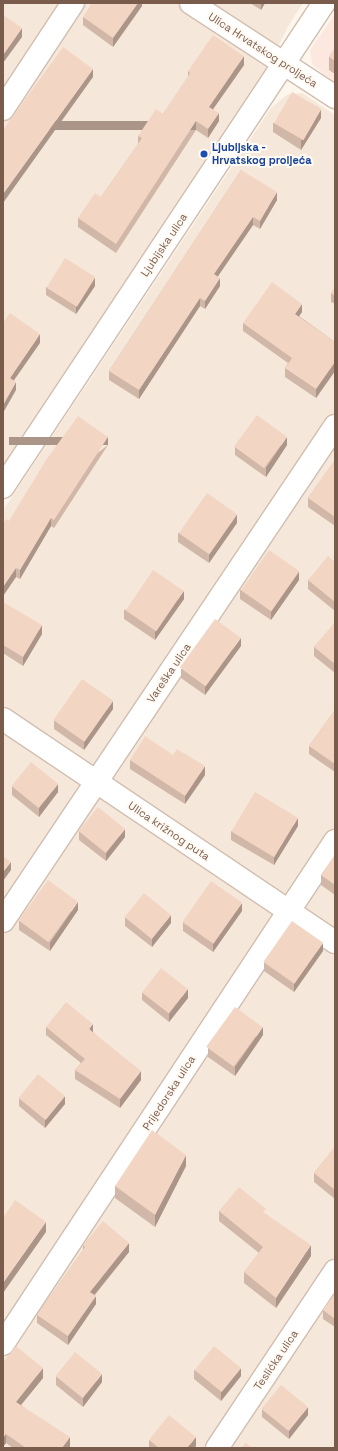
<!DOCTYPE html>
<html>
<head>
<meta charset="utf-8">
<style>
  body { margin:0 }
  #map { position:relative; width:338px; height:1451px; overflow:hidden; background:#fdf6ec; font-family:"Space Grotesk",sans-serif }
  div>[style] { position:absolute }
  .residential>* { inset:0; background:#f5e8da }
  .commercial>* { inset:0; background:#fde8e0 }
  .roads { filter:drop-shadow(1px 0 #d1beb0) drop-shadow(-1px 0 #d1beb0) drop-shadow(0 1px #d1beb0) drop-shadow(0 -1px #d1beb0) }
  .street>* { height:22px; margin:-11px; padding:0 11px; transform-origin:11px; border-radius:11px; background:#fff }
  .secondary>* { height:22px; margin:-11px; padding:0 11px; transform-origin:11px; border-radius:11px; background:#fff }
  .wall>* { inset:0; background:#d1b7a8 }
  .shaded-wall>* { inset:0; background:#aa9588; transform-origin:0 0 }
  .building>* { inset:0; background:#f3d5c3; transform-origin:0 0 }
  .dots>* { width:11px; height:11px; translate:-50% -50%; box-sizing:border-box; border:2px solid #fffaf3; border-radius:50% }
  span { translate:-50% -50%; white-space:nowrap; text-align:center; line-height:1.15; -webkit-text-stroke:4px #fffaf3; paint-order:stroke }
  .street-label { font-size:11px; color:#7a5c4d }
  .transit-label { font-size:11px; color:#164399; font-weight:700 }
  .left { translate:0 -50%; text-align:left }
  .frame { position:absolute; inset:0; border:4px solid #7a5c4d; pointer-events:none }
</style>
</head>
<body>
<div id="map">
  <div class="residential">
    <i style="clip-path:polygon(3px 3px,303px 3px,290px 23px,257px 88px,3px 471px)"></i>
    <i style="clip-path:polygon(302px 93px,335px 115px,335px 1448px,3px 1448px,3px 510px,271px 108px,288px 94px)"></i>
  </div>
  <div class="commercial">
    <i style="clip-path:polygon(335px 14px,335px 83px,312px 64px,310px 50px)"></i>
  </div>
  <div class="roads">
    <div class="street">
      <i style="left:191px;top:3px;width:172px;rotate:33.1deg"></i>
      <i style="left:3px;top:109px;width:127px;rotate:-56.6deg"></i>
      <i style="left:3px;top:719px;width:400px;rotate:33.9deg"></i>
      <i style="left:3px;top:921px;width:596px;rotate:-56.15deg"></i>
      <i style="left:3px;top:1344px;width:603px;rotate:-56.57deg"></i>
      <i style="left:217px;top:1448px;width:213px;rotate:-56.3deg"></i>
    </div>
    <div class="secondary">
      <i style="left:3px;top:487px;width:581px;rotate:-56.45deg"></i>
    </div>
  </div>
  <div class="wall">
    <i style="clip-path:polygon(142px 3px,142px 6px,113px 47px,83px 25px,83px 17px)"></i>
    <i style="clip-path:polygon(250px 3px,265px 3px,261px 10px)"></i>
    <i style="clip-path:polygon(335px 48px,335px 74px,329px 70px,329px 57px)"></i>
    <i style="clip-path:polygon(244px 65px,213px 109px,219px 121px,208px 138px,196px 130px,116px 253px,78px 227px,78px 218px,101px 197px,138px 144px,138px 136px,163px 114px,188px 77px,188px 71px)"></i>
    <i style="clip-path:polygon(321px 118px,301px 150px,273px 132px,273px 123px)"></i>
    <i style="clip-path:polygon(241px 170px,277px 200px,260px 229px,253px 225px,218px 276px,220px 286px,205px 309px,200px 306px,139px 399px,109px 380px,109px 371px)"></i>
    <i style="clip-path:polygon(95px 286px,76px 314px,46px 295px,46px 287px)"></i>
    <i style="clip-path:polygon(335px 288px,335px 304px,331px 302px,331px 293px)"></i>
    <i style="clip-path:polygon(302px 312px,299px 316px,335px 342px,335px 371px,316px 398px,285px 377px,285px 368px,288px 363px,243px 331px,243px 323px)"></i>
    <i style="clip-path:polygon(108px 445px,54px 528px,51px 526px,20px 579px,16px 577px,3px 596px,3px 525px,9px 521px)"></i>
    <i style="clip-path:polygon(287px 445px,266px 477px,235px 455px,235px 447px)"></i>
    <i style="clip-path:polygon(335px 460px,335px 526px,308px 507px,308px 498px)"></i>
    <i style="clip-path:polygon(237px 523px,209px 563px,178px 542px,178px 533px)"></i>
    <i style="clip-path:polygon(335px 562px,335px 611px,308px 589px,308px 580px)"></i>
    <i style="clip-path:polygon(299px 580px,271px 620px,240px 599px,240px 590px)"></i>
    <i style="clip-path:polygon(184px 599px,155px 640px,124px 619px,124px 610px)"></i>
    <i style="clip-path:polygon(3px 602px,42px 634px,23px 666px,3px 653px)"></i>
    <i style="clip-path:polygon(335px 624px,335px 673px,314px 656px,314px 647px)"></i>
    <i style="clip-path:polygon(241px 646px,205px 695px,181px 678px,181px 669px)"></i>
    <i style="clip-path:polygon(113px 709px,84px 750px,54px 729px,54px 720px)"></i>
    <i style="clip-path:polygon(335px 710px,335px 772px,309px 754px,309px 746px)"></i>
    <i style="clip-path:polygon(130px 760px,205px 775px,185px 804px,130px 769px)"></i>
    <i style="clip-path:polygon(12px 786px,58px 792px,39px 817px,12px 795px)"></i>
    <i style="clip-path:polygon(298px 826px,274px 865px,231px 840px,231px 831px)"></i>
    <i style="clip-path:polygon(79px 831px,125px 837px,106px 861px,79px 840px)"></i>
    <i style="clip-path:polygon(335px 855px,335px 895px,321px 885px,321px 875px)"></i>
    <i style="clip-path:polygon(78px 910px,50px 951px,19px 930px,19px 921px)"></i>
    <i style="clip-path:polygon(242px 911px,213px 952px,183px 931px,183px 922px)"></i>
    <i style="clip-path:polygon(125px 917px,171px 923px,152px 947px,125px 926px)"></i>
    <i style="clip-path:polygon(323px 951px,294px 992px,264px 971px,264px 962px)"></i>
    <i style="clip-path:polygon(142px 992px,188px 998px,169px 1022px,142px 1000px)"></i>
    <i style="clip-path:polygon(46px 1027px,93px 1032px,141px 1080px,120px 1108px,75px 1079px,75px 1070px,81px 1063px,46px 1035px)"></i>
    <i style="clip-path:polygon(263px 1035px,235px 1076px,208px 1057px,208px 1048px)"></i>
    <i style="clip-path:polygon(19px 1098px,65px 1104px,45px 1128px,19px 1106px)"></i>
    <i style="clip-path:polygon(335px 1147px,335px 1199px,314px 1182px,314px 1173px)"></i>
    <i style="clip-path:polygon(186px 1166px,155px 1227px,115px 1198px,115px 1186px)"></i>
    <i style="clip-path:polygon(219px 1211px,266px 1214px,311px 1256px,276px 1308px,244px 1283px,244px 1272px,259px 1253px,219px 1221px)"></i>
    <i style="clip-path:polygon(83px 1245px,129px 1252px,95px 1295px,96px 1304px,68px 1345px,37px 1323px,37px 1315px,83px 1250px)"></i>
    <i style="clip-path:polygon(335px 1293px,335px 1327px,323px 1319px,323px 1310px)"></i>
    <i style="clip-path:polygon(3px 1362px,43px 1378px,21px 1405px,70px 1447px,69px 1448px,13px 1448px,6px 1443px,3px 1447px)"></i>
    <i style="clip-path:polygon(194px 1370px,241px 1376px,221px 1401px,194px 1379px)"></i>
    <i style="clip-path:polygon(56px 1376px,102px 1382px,83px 1407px,56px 1385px)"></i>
    <i style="clip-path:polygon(262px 1409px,308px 1415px,289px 1439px,262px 1417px)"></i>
    <i style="clip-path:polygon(149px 1440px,196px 1446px,194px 1448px,149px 1448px)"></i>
  </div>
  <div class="shaded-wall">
    <i style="clip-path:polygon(138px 3px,142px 3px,142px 6px,113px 47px,113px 38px)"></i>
    <i style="clip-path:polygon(261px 3px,265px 3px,261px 10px)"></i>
    <i style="clip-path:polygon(22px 28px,22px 37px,3px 63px,3px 55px)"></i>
    <i style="clip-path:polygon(244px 56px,244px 65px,209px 115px,209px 107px)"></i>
    <i style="clip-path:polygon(93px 69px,93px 77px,3px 203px,3px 194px)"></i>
    <i style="clip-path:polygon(321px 109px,321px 118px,301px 150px,301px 141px)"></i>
    <i style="clip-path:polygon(219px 113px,219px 121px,208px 138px,208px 129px)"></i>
    <i style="left:196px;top:121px;width:9px;height:147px;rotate:90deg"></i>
    <i style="clip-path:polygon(277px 192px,277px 200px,260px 229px,260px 221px)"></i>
    <i style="clip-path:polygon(253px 217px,253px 225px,214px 282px,214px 274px)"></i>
    <i style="clip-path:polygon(95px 277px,95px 286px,76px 314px,76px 306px)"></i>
    <i style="clip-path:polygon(220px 278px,220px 286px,205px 309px,205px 301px)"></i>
    <i style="clip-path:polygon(200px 298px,200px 306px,139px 399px,139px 390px)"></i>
    <i style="clip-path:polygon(302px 304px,302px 312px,295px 322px,295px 314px)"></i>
    <i style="clip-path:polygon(40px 334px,40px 343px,10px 386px,10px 378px)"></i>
    <i style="clip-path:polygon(335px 362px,335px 371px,316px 398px,316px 389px)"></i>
    <i style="clip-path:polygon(16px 382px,16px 390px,3px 413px,3px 405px)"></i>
    <i style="left:108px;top:437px;width:8px;height:99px;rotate:90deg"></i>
    <i style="clip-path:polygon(287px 437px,287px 445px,266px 477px,266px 468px)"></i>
    <i style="clip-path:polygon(237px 514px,237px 523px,209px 563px,209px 555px)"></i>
    <i style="clip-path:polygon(51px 518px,51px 526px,20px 579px,20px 570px)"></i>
    <i style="clip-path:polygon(16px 568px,16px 577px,3px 596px,3px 587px)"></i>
    <i style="clip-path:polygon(299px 571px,299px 580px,271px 620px,271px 612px)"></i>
    <i style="clip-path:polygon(184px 591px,184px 599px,155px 640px,155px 632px)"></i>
    <i style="clip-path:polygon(42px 625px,42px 634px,23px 666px,23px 657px)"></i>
    <i style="clip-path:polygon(241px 638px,241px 646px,205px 695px,205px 687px)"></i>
    <i style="clip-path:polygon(113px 701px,113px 709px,84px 750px,84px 742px)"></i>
    <i style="clip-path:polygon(205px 766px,205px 775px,185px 804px,185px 796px)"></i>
    <i style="clip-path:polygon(58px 784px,58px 792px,39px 817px,39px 808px)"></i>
    <i style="clip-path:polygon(298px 818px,298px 826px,274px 865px,274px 857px)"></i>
    <i style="clip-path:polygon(125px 829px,125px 837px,106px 861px,106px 853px)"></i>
    <i style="clip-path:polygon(11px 862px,11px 870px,3px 881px,3px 872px)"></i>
    <i style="clip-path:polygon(78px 902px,78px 910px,50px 951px,50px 943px)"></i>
    <i style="clip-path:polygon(242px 903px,242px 911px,213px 952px,213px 944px)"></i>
    <i style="clip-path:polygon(171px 915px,171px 923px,152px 947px,152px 939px)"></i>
    <i style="clip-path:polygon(323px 943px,323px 951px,294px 992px,294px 983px)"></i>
    <i style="clip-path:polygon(188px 989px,188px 998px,169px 1022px,169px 1014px)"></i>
    <i style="clip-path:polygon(93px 1024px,93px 1033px,89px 1029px)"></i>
    <i style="clip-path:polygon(263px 1027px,263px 1035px,235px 1076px,235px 1067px)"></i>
    <i style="clip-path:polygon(141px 1071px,141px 1080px,120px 1108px,120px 1099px)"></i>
    <i style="clip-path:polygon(65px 1096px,65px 1104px,45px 1128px,45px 1120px)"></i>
    <i style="clip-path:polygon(186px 1155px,186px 1166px,155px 1227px,155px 1215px)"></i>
    <i style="clip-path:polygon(46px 1222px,46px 1232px,3px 1293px,3px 1283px)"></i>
    <i style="clip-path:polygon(129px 1243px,129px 1252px,90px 1300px,90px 1292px)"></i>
    <i style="clip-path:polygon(311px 1245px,311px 1256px,276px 1308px,276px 1298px)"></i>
    <i style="clip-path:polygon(96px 1296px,96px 1304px,68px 1345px,68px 1336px)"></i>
    <i style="clip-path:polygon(43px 1368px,43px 1378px,16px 1411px,16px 1402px)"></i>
    <i style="clip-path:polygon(241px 1368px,241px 1376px,221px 1401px,221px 1392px)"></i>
    <i style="clip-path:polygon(102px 1374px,102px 1382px,83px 1407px,83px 1398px)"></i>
    <i style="clip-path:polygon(308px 1407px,308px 1415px,289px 1439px,289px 1431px)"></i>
    <i style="clip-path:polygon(6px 1434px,6px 1443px,3px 1447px,3px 1438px)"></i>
    <i style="clip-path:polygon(70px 1437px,70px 1447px,69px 1448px,62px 1448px)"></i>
    <i style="clip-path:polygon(196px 1437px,196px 1446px,194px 1448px,187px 1448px)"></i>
  </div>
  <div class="building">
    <i style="clip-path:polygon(92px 3px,138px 3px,113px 38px,83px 17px)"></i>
    <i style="clip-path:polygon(3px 15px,22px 28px,3px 55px)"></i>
    <i style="clip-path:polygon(213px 35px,244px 56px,209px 107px,219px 113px,208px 129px,196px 121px,116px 244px,78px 218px,95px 193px,101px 197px,142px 138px,138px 136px,156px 109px,163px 114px,190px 73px,188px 71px)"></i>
    <i style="clip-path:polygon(63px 47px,93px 69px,3px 194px,3px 130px)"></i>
    <i style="clip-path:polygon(335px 48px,335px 61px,329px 57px)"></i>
    <i style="left:292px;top:92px;width:34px;height:36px;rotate:30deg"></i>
    <i style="clip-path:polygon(241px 170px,277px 192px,260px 221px,253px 217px,214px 274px,220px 278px,205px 301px,200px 298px,139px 390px,109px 371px)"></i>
    <i style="left:65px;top:258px;width:36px;height:35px;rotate:32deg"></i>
    <i style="clip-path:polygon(272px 282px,302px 304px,295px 314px,335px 342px,335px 362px,316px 389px,285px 368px,292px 358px,243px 323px)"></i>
    <i style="clip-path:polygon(335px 288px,335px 296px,331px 293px)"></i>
    <i style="clip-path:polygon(10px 313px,40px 334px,10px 378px,16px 382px,3px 405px,3px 323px)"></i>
    <i style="left:257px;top:415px;width:37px;height:39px;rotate:36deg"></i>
    <i style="clip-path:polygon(78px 416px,108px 437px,54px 520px,51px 518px,20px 570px,16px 568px,3px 587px,3px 525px,6px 519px,9px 521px,46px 460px)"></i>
    <i style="clip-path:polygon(335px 460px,335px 517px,308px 498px)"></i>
    <i style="left:207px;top:493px;width:37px;height:49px;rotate:35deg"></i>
    <i style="left:269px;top:550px;width:37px;height:49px;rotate:35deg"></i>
    <i style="clip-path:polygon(328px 556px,335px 562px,335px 602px,308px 580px)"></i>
    <i style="left:153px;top:570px;width:37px;height:49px;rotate:34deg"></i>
    <i style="clip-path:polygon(3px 602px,42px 625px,23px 657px,3px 645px)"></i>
    <i style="left:215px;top:619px;width:32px;height:60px;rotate:36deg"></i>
    <i style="clip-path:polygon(334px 623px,335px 624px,335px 664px,314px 647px)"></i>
    <i style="left:82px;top:679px;width:38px;height:50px;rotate:35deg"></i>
    <i style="clip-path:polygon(335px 710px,335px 764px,309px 746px)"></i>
    <i style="clip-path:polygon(145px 736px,173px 755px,177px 749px,205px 766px,185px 796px,130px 760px)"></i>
    <i style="left:31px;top:762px;width:35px;height:31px;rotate:39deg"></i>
    <i style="left:255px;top:792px;width:50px;height:46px;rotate:31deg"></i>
    <i style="left:98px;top:807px;width:35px;height:31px;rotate:39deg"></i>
    <i style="clip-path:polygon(335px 855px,335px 885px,321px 875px)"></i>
    <i style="clip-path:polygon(3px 856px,11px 862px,3px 872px)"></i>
    <i style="left:48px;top:880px;width:37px;height:50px;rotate:36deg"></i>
    <i style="left:211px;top:881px;width:38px;height:50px;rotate:35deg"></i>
    <i style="left:144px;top:893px;width:35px;height:31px;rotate:39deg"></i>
    <i style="left:292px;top:921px;width:38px;height:50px;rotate:35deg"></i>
    <i style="left:161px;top:968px;width:34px;height:31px;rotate:38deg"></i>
    <i style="clip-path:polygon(66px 1002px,93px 1024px,89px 1029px,141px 1071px,120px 1099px,75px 1070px,85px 1059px,46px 1027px)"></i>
    <i style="left:235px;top:1007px;width:34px;height:49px;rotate:36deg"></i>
    <i style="left:38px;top:1074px;width:35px;height:31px;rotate:39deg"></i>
    <i style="clip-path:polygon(152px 1130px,186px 1155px,155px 1215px,115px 1186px)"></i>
    <i style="clip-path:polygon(335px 1147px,335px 1190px,314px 1173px)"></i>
    <i style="clip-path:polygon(239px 1187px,266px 1209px,263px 1212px,311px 1245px,276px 1298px,244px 1272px,263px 1247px,219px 1211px)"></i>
    <i style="clip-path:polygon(15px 1200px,46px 1222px,3px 1283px,3px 1218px)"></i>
    <i style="clip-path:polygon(103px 1221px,129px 1243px,90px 1292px,96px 1296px,68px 1336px,37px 1315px,85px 1247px,83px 1245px)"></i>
    <i style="clip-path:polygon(335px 1293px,335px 1319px,323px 1310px)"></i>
    <i style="clip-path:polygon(16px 1346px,43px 1368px,16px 1402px,70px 1437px,62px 1448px,26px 1448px,6px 1434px,3px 1438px,3px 1379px,4px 1377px,3px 1376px,3px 1362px)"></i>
    <i style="left:214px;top:1346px;width:35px;height:31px;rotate:39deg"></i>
    <i style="left:75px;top:1352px;width:35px;height:31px;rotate:39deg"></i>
    <i style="left:281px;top:1385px;width:35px;height:31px;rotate:39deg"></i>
    <i style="clip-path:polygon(169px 1415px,196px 1437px,187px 1448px,159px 1448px,149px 1440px)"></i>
    <i style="clip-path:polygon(246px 1443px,252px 1448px,241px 1448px)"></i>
  </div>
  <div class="dots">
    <i style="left:204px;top:154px;background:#1a4fb4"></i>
  </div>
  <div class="street-label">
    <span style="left:263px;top:50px;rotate:33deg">Ulica Hrvatskog proljeća</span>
    <span style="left:164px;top:245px;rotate:-56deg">Ljubijska ulica</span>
    <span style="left:169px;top:673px;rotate:-56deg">Vareška ulica</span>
    <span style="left:169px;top:831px;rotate:34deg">Ulica križnog puta</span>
    <span style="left:169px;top:1093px;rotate:-57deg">Prijedorska ulica</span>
    <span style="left:276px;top:1360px;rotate:-56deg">Teslićka ulica</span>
  </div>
  <div class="transit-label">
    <span class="left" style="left:212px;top:154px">Ljubijska -<br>Hrvatskog proljeća</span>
  </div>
  <div class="frame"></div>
</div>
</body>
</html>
